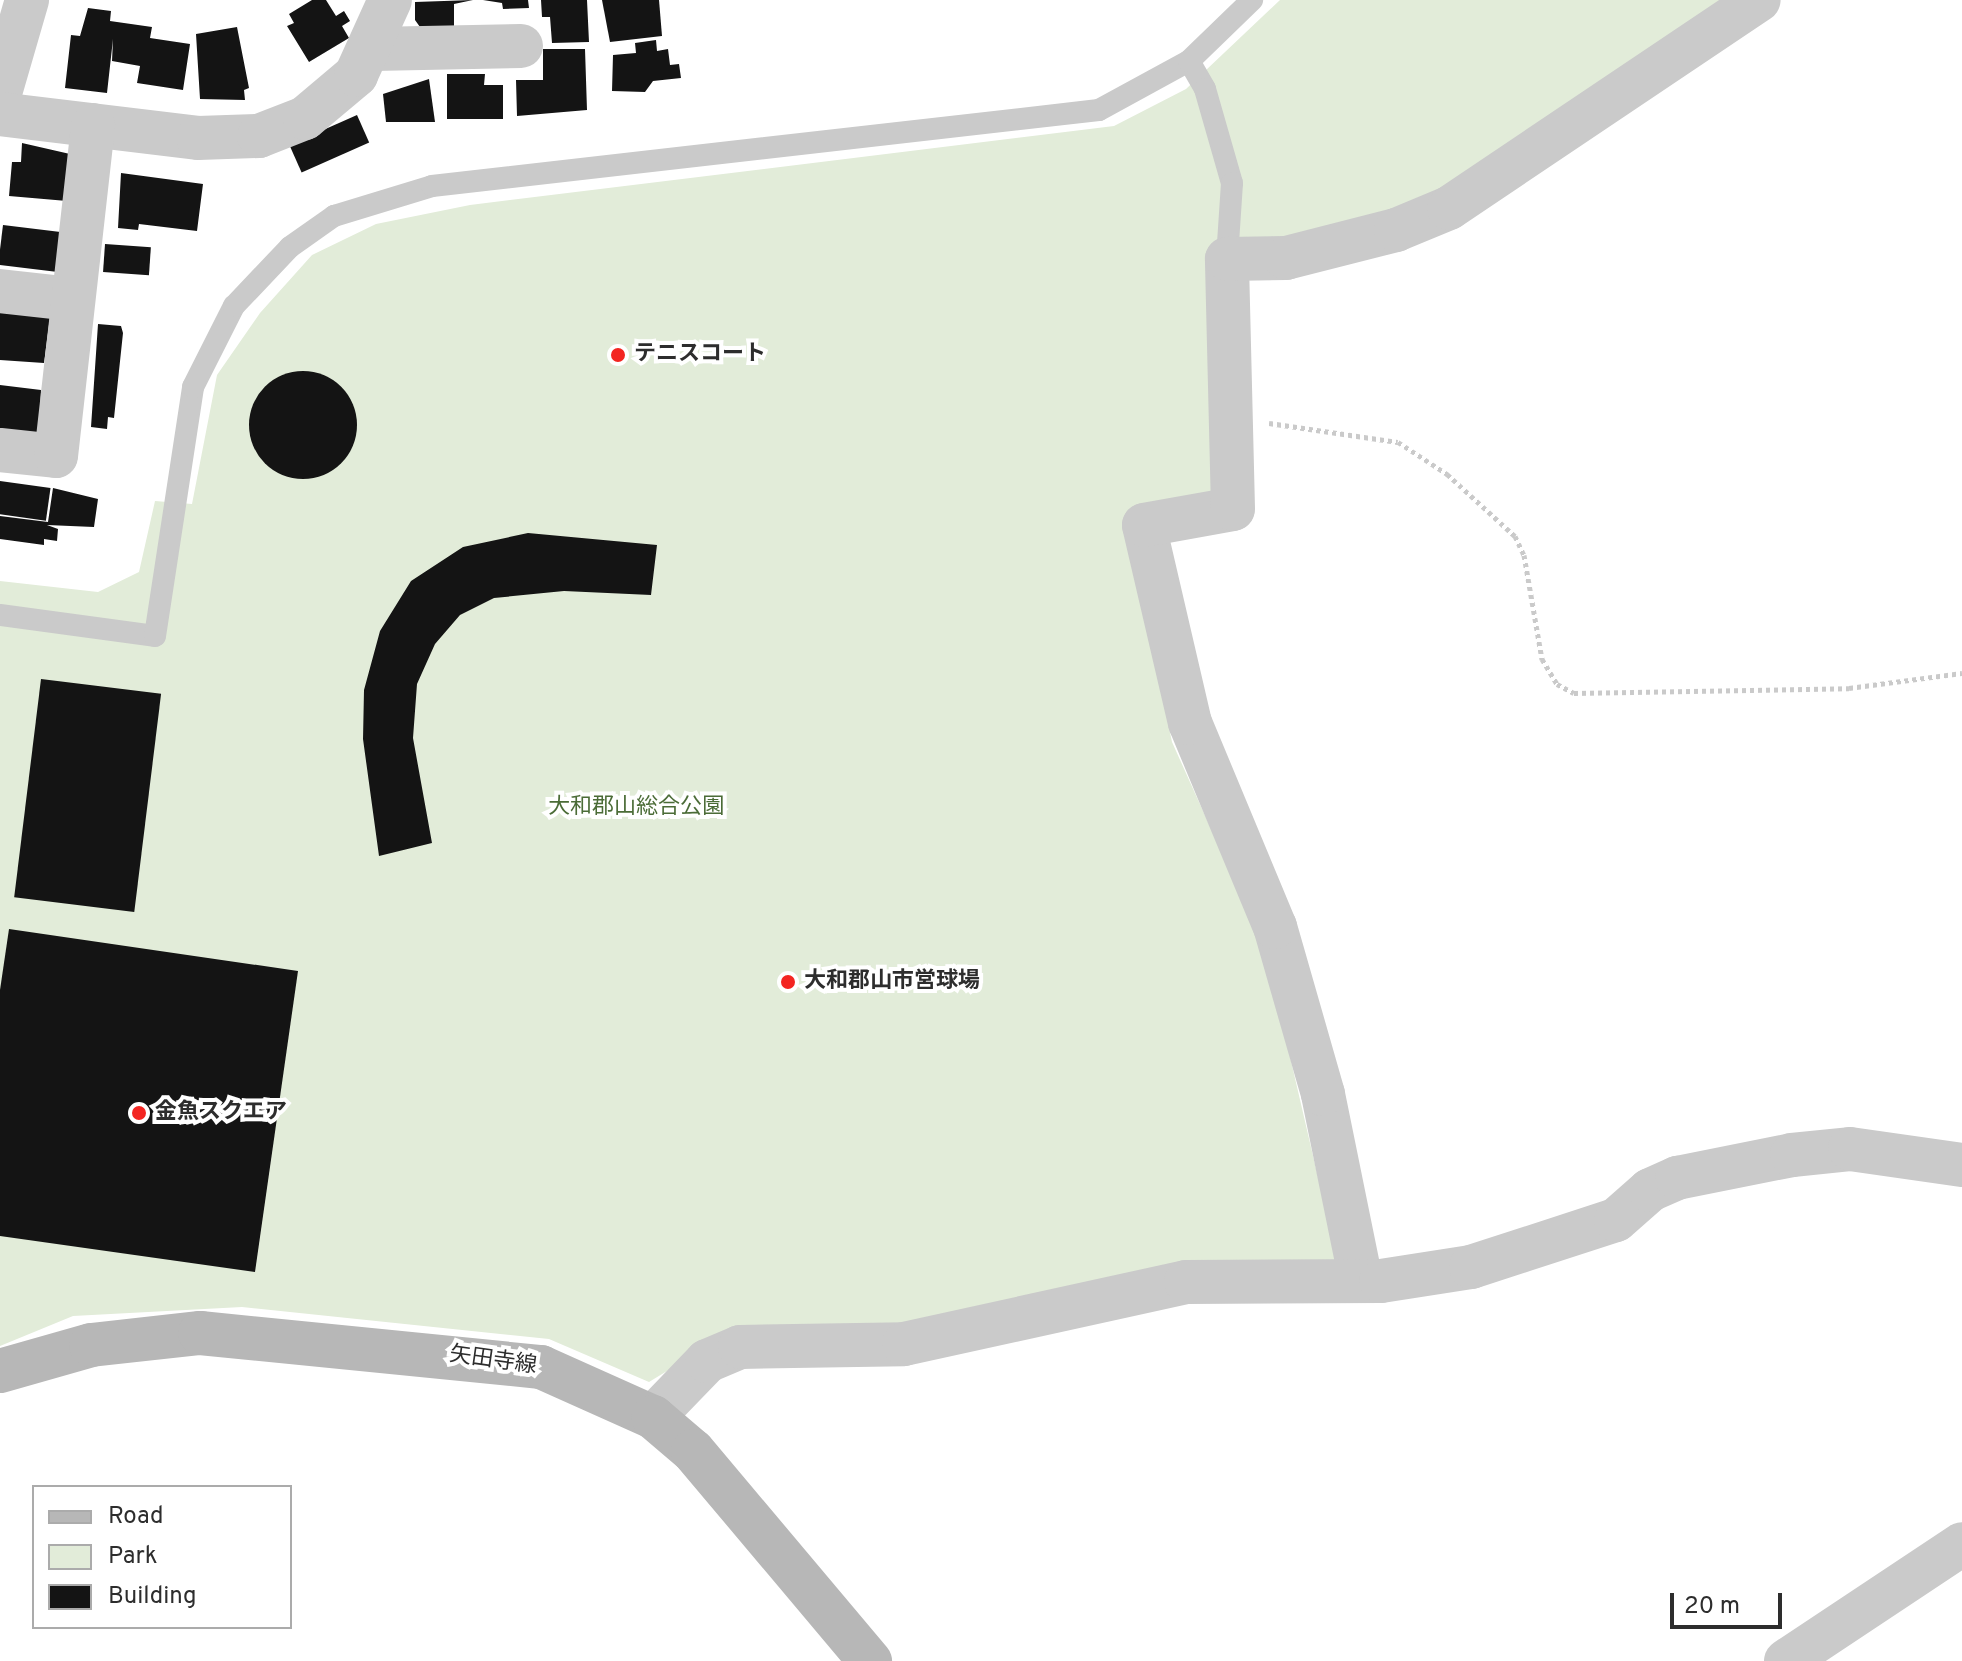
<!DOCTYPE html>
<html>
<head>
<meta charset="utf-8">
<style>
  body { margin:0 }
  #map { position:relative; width:1962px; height:1661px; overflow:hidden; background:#fff; font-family:Overpass,"Noto Sans JP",sans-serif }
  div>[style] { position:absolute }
  .green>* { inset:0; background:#e2ecd9 }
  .building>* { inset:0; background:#141414; transform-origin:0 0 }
  .round { border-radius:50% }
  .path>* { height:5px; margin-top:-2.5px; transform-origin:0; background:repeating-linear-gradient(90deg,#cacaca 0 4px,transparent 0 8px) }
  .lane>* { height:22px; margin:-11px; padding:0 11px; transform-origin:11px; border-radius:11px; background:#cacaca }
  .street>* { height:44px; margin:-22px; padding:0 22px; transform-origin:22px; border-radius:22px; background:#cacaca }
  .secondary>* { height:44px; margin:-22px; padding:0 22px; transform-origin:22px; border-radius:22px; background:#b7b7b7 }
  .dots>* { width:22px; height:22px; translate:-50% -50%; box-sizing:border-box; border:4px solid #fff; border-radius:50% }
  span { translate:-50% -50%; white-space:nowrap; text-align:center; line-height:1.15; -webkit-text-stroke:8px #fff; paint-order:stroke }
  .poi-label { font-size:22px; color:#2d2d2d; font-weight:700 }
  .left { translate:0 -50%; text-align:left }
  .park-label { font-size:22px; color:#4b6c37 }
  .street-label { font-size:22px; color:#2d2d2d }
  .legend { position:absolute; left:32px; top:1485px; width:260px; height:144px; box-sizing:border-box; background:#fff; border:2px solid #ababab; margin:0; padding:10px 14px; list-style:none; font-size:24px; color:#2d2d2d }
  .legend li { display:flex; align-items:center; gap:16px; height:40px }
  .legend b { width:40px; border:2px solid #ababab }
  .scale { position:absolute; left:1670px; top:1593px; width:112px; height:36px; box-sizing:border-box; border:4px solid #2d2d2d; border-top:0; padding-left:10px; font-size:24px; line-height:28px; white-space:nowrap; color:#2d2d2d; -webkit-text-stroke:6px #fff; paint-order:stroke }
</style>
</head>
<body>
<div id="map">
  <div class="green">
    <i style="clip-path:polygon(1280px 0,1744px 0,1399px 221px,1213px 266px,1223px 500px,1126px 521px,1172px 742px,1265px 949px,1340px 1272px,909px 1329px,721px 1338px,649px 1382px,549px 1339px,242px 1307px,73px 1316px,0 1346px,0 581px,98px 592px,139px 572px,155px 501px,192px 504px,217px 375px,260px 313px,312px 255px,376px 224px,470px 205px,1114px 126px,1186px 89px)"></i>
  </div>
  <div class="building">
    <i style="clip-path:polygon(312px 0,326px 0,336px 16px,344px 11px,350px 21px,342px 26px,349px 38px,309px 62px,287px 26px,294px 23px,289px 14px)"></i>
    <i style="clip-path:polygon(473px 0,454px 4px,454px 26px,420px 27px,415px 20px,415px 2px)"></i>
    <i style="clip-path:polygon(483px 0,528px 0,529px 8px,503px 9px,502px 3px)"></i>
    <i style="clip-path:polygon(541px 0,587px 0,589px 42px,552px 43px,550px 17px,542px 17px)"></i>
    <i style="clip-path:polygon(602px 0,659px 0,662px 36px,610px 42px)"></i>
    <i style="clip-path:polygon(88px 8px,111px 11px,110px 21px,152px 27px,150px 38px,190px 44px,183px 90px,137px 83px,140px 66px,112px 61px,113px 39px,107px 93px,65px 88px,71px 35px,80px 36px)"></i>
    <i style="clip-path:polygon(237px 27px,249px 88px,244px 90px,245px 100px,200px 99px,196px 34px)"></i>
    <i style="clip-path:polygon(656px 40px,657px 51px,668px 49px,670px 65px,679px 64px,681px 78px,653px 81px,645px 92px,612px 91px,613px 55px,636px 53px,635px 43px)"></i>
    <i style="clip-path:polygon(543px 49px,585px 49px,587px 110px,517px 116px,516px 80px,543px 80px)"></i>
    <i style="clip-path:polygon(447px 74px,485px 74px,484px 85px,503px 85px,503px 119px,447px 119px)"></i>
    <i style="clip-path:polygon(429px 79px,435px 122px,386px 122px,383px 94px)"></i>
    <i style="left:357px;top:115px;width:30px;height:74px;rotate:66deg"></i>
    <i style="clip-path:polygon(22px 143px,70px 154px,67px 201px,9px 196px,12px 162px,21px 162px)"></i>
    <i style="clip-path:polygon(121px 173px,203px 184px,197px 231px,139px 224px,138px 230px,118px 228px)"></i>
    <i style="left:3px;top:225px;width:60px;height:40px;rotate:7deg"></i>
    <i style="left:105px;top:244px;width:46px;height:28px;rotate:4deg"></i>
    <i style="clip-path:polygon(0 308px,50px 317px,44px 363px,0 360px)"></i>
    <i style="clip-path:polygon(98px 324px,121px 326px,123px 333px,114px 418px,108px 417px,107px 429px,91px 427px)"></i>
    <i class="round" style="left:249px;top:371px;width:108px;height:108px"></i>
    <i style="clip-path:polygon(0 385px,41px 390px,39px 436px,0 431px)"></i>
    <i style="left:0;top:481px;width:51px;height:33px;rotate:8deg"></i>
    <i style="clip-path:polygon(53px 488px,98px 499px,94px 527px,47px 525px,58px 529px,57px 541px,44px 539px,44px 545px,0 539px,0 516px,48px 522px)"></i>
    <i style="clip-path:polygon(528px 533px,657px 545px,651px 595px,564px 591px,494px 598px,460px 615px,435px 644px,417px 684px,413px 738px,432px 843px,379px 856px,363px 739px,364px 690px,380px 631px,411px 581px,463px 547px)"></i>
    <i style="left:41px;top:679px;width:121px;height:220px;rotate:7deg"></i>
    <i style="clip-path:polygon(9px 929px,298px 971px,255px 1272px,0 1236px,0 990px)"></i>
  </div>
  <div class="path">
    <i style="left:1269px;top:423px;width:130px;rotate:8.4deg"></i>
    <i style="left:1398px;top:442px;width:59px;rotate:33.1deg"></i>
    <i style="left:1447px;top:474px;width:92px;rotate:42.4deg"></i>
    <i style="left:1515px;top:536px;width:21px;rotate:65deg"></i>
    <i style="left:1524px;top:555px;width:106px;rotate:80.2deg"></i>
    <i style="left:1542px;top:659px;width:29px;rotate:59deg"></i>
    <i style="left:1557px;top:684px;width:19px;rotate:28deg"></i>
    <i style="left:1574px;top:693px;width:275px;rotate:-1deg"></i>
    <i style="left:1849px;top:688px;width:114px;rotate:-7.6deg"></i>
  </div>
  <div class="lane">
    <i style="left:1189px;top:61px;width:32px;rotate:60deg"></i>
    <i style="left:1205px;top:89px;width:98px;rotate:74deg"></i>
    <i style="left:1232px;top:183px;width:76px;rotate:93.8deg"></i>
    <i style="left:0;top:615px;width:156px;rotate:7.7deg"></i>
    <i style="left:155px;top:636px;width:252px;rotate:-81.3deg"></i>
    <i style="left:193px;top:387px;width:91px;rotate:-63.2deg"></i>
    <i style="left:234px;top:306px;width:81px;rotate:-46.5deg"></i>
    <i style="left:290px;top:247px;width:54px;rotate:-35.2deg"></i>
    <i style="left:334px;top:216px;width:102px;rotate:-17deg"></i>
    <i style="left:432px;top:186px;width:671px;rotate:-6.5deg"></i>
    <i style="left:1099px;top:110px;width:102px;rotate:-28.6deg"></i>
    <i style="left:1189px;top:61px;width:88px;rotate:-44.1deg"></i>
  </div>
  <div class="street">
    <i style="left:373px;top:49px;width:148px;rotate:-1.2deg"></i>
    <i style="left:0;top:93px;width:97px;rotate:-73.8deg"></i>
    <i style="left:0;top:114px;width:199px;rotate:6.9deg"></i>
    <i style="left:198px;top:138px;width:61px;rotate:-1.9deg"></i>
    <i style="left:259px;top:136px;width:49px;rotate:-21.4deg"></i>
    <i style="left:305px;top:118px;width:67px;rotate:-40.1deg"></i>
    <i style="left:356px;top:75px;width:82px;rotate:-65.6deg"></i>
    <i style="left:0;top:291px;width:73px;rotate:6.3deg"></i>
    <i style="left:0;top:450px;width:56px;rotate:6.1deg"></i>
    <i style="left:56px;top:456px;width:333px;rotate:-83.6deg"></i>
    <i style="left:1361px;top:1281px;width:191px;rotate:-101.5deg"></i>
    <i style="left:1323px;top:1094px;width:174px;rotate:-106deg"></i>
    <i style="left:1275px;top:927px;width:221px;rotate:-112.6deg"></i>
    <i style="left:1190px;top:723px;width:203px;rotate:-103.1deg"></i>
    <i style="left:1144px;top:525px;width:90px;rotate:-10.2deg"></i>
    <i style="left:1233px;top:509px;width:250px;rotate:-91.4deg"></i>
    <i style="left:1227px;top:259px;width:59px;rotate:-1deg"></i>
    <i style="left:1286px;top:258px;width:114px;rotate:-14.3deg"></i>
    <i style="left:1396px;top:230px;width:57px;rotate:-22.5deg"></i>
    <i style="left:1449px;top:208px;width:373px;rotate:-33.9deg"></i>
    <i style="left:653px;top:1417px;width:78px;rotate:-46deg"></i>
    <i style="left:707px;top:1361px;width:36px;rotate:-23deg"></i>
    <i style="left:740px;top:1347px;width:164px;rotate:-1deg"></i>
    <i style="left:904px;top:1344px;width:289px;rotate:-12.4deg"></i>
    <i style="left:1186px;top:1282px;width:195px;rotate:-0.3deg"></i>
    <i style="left:1381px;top:1281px;width:91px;rotate:-8.8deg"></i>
    <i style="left:1471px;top:1267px;width:152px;rotate:-18deg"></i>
    <i style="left:1616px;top:1220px;width:45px;rotate:-41.4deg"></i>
    <i style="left:1650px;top:1190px;width:30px;rotate:-24deg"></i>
    <i style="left:1677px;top:1178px;width:117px;rotate:-11.3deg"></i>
    <i style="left:1792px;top:1155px;width:58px;rotate:-5.9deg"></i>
    <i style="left:1850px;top:1149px;width:113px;rotate:8.1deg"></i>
    <i style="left:1786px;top:1661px;width:211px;rotate:-33.6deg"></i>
  </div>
  <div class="secondary">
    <i style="left:0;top:1371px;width:95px;rotate:-15.9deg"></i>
    <i style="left:91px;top:1345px;width:110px;rotate:-6.3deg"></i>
    <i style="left:200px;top:1333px;width:343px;rotate:5.7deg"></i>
    <i style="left:541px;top:1367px;width:123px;rotate:24.1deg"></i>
    <i style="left:653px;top:1417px;width:52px;rotate:40.4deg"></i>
    <i style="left:693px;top:1451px;width:275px;rotate:49.9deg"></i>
  </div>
  <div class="dots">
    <i style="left:618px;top:355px;background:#f32521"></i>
    <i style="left:788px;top:982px;background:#f32521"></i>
    <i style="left:139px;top:1113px;background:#f32521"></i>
  </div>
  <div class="poi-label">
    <span class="left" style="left:634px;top:355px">テニスコート</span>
    <span class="left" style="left:804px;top:982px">大和郡山市営球場</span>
    <span class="left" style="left:155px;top:1113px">金魚スクエア</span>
  </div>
  <div class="park-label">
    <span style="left:636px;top:808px">大和郡山総合公園</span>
  </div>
  <div class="street-label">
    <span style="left:493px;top:1361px;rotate:8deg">矢田寺線</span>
  </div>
  <ul class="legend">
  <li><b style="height:10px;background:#b7b7b7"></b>Road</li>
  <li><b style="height:22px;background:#e2ecd9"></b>Park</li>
  <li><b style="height:22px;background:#141414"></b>Building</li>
  </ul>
  <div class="scale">20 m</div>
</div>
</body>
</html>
